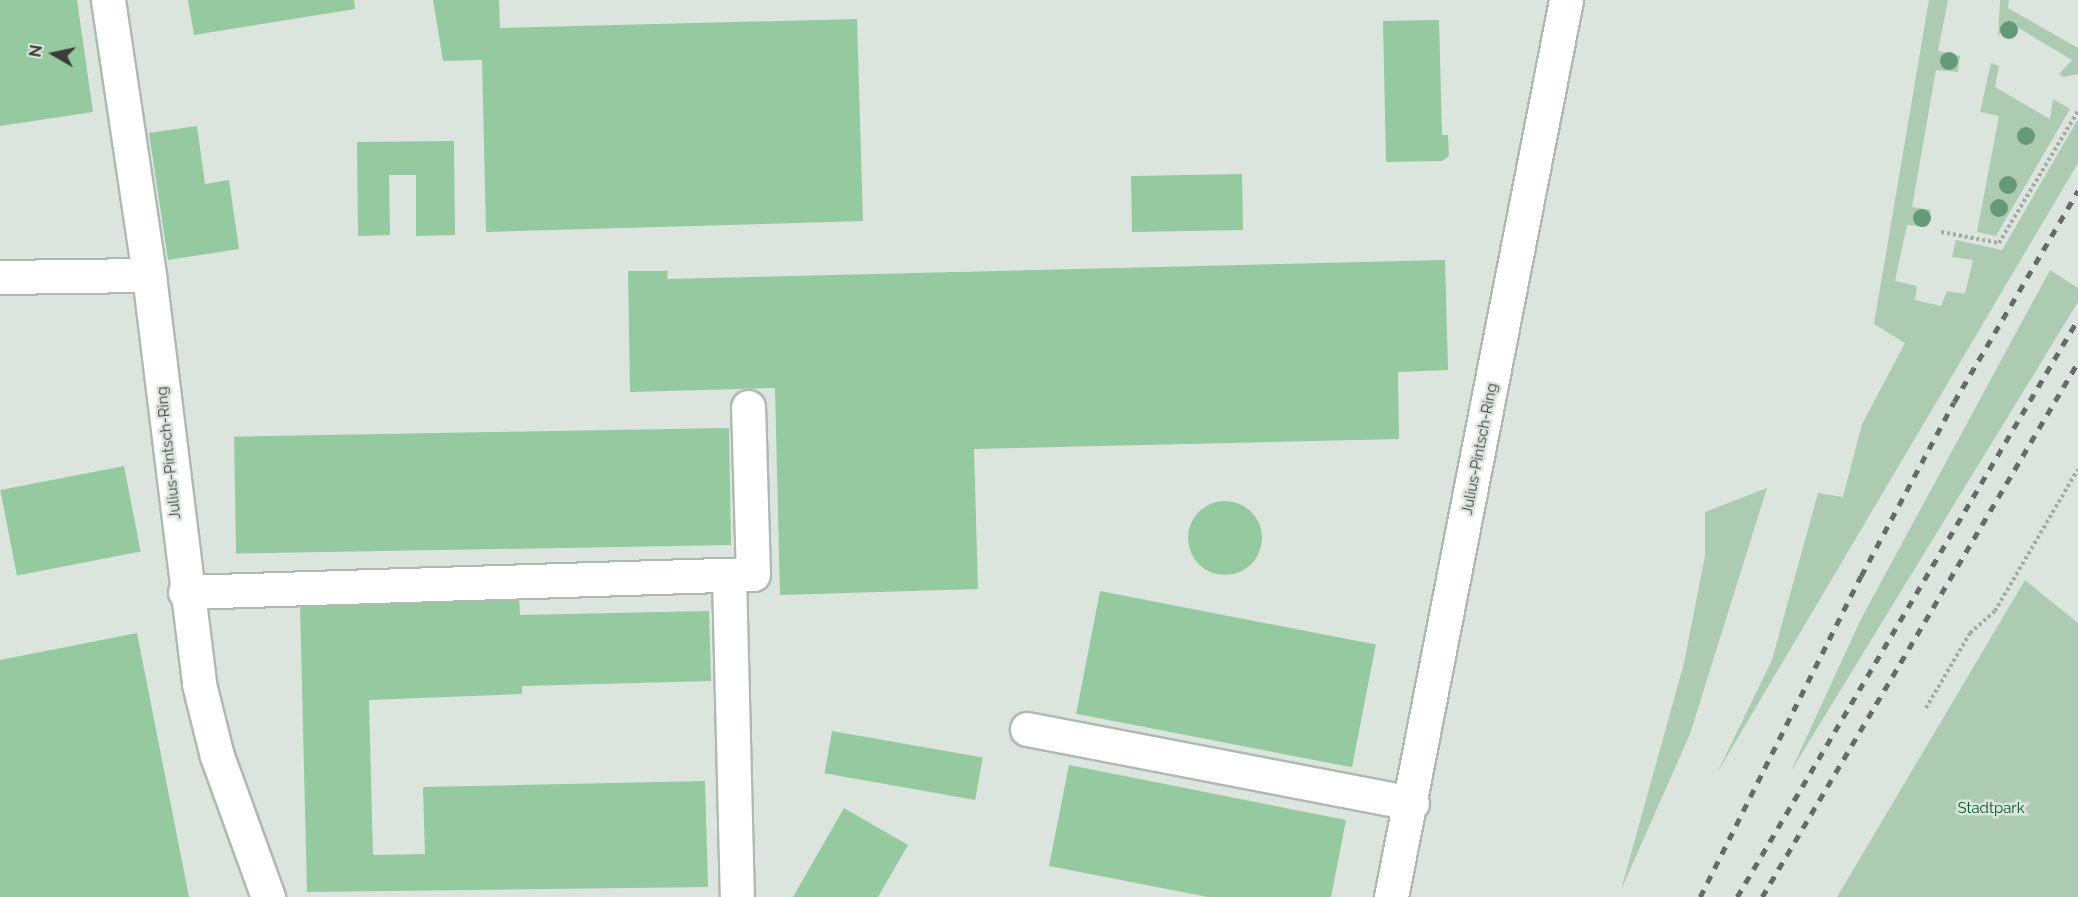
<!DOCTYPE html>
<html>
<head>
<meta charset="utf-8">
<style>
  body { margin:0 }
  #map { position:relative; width:2078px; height:897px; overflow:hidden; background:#dce5dd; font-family:Raleway,sans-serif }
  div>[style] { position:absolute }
  .green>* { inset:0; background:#accbb2 }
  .building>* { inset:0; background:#95c9a0; transform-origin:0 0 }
  .round { border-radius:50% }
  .path>* { height:4px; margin-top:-2px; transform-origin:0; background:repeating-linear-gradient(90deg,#a4aba5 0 3px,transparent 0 6px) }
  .roads { filter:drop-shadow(2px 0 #afb8b1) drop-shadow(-2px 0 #afb8b1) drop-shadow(0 2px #afb8b1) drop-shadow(0 -2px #afb8b1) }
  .minor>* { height:33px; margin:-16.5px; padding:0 16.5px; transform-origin:16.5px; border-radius:16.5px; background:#fff }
  .rail>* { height:4.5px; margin-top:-2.25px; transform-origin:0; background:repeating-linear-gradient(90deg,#676b68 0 8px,transparent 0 16px) }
  .trees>* { width:18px; height:18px; margin:-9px; border-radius:50%; background:#65997a }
  span { translate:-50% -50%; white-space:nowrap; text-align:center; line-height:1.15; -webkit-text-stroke:5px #dce5dd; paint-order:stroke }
  .street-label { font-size:15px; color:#3a3d3b }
  .park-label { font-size:15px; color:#045b29 }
  .north { position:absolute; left:24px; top:24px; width:60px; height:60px; -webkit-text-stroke:4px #dce5dd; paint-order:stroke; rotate:279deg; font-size:16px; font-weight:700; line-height:24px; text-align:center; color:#3a3d3b }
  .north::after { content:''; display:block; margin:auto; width:21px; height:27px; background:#3a3d3b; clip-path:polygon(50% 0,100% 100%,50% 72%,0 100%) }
</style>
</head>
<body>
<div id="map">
  <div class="green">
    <i style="clip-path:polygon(1929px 0,1948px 0,1938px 51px,1960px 56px,1958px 72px,1936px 70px,1912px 207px,1931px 210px,1927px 227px,1907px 225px,1895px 281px,1917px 286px,1915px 300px,1941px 306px,1947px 291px,1965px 294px,1973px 260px,1952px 257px,1956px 240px,2002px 250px,2078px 119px,2078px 163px,1717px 773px,1772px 660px,1818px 493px,1843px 497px,1862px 424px,1905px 343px,1874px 324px)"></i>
    <i style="clip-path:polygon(2000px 0,2009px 0,2008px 8px,2078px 48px,2078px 74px,2063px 77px,2059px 74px,2072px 60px,2007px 21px,1998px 37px)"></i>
    <i style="clip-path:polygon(1991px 63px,1999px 66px,1995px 87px,2050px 119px,2053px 99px,2070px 109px,1996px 236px,1977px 232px,1999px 116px,1980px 112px)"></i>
    <i style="clip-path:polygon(2050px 270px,2078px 288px,2078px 302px,1791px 771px,1861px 619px)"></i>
    <i style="clip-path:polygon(1767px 488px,1690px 734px,1621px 890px,1684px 663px,1705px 556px,1705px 512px)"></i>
    <i style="clip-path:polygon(2025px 580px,2078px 623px,2078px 897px,1837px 897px)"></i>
  </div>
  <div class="building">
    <i style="clip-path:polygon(0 0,77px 0,93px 112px,0 126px)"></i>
    <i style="clip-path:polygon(188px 0,354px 0,355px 9px,194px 35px)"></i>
    <i style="clip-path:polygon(433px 0,499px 0,500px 28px,857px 19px,863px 221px,486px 232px,482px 60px,443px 61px)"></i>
    <i style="clip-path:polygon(1439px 20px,1442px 135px,1448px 135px,1449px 156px,1442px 161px,1386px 162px,1383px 21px)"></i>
    <i style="clip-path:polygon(197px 126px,205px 184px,229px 180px,239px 249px,168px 260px,149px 133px)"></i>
    <i style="clip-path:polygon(454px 141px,455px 235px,416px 236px,416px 175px,389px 175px,390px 235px,358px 236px,357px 142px)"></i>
    <i style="left:1242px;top:174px;width:56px;height:111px;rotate:89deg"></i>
    <i style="clip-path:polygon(1445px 260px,1448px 370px,1398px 372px,1399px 439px,974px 449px,978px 589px,780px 595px,775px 388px,630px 392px,628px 271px,668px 271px,667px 279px)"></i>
    <i style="left:729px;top:428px;width:117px;height:495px;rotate:89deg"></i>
    <i style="left:124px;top:466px;width:87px;height:126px;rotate:79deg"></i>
    <i class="round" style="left:1188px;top:501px;width:74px;height:74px"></i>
    <i style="left:1100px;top:591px;width:281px;height:125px;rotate:11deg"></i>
    <i style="clip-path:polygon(519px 597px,520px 615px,709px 611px,711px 681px,522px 686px,522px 694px,369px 700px,373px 855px,425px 854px,423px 787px,705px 781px,708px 887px,307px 892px,300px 604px)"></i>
    <i style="clip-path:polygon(137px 633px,189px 897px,0 897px,0 660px)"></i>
    <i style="left:832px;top:731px;width:153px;height:43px;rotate:10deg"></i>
    <i style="clip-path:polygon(1069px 765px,1346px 820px,1331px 897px,1208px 897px,1049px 866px)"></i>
    <i style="clip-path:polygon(844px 808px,908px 845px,878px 897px,793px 897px)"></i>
  </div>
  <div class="path">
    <i style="left:1941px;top:232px;width:59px;rotate:10.7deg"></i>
    <i style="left:1999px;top:243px;width:154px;rotate:-59.1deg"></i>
    <i style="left:1926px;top:708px;width:87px;rotate:-59.6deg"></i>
    <i style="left:1970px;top:633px;width:33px;rotate:-41deg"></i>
    <i style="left:1995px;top:611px;width:164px;rotate:-59.7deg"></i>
  </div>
  <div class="roads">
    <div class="minor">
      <i style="left:108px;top:0;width:278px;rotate:81.5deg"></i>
      <i style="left:149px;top:275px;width:412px;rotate:83deg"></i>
      <i style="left:199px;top:684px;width:74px;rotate:76deg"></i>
      <i style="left:217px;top:756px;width:150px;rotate:70.1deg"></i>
      <i style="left:0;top:277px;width:149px;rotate:-0.8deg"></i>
      <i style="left:729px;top:575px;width:322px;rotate:88.6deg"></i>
      <i style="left:185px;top:592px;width:568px;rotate:-1.82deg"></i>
      <i style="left:753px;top:574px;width:167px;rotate:-91.7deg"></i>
      <i style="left:1027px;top:729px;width:392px;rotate:10.9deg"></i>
      <i style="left:1391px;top:897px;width:914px;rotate:-78.96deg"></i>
    </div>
  </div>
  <div class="rail">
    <i style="left:1700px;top:897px;width:359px;rotate:-63.4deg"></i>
    <i style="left:1861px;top:576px;width:197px;rotate:-61.9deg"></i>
    <i style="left:1954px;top:402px;width:245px;rotate:-59.6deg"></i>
    <i style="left:1737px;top:897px;width:671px;rotate:-59.46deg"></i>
    <i style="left:1762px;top:897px;width:621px;rotate:-59.43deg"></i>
  </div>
  <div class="trees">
    <i style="left:2009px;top:30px"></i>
    <i style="left:1949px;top:61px"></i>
    <i style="left:2026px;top:136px"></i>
    <i style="left:2008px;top:185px"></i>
    <i style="left:1999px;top:208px"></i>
    <i style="left:1922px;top:218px"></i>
  </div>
  <div class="street-label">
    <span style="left:1480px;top:449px;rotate:-79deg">Julius-Pintsch-Ring</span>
    <span style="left:169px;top:453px;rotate:-96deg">Julius-Pintsch-Ring</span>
  </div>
  <div class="park-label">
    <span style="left:1991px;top:809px">Stadtpark</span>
  </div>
  <div class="north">N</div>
</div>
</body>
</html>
